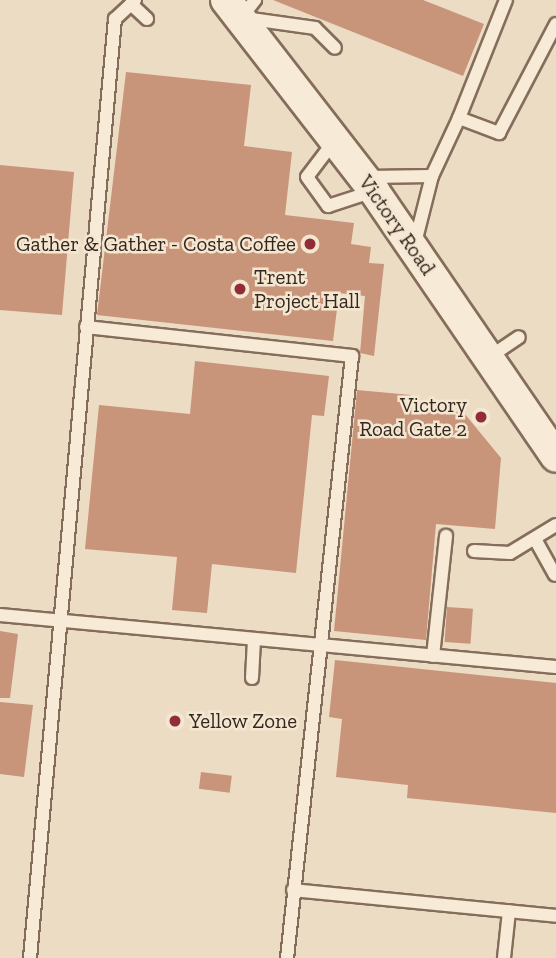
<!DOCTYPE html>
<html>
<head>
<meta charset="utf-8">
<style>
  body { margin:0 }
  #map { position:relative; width:556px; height:958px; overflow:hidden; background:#ecdcc3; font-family:"Zilla Slab",serif }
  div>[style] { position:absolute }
  .building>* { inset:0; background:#c8947a; transform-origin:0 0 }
  .roads { filter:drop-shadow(2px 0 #856d5b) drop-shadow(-2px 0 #856d5b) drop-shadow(0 2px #856d5b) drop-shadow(0 -2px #856d5b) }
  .service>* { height:12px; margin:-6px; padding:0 6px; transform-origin:6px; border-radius:6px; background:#f7ead6 }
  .tertiary>* { height:30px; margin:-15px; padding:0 15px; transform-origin:15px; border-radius:15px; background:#f7ead6 }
  .dots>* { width:19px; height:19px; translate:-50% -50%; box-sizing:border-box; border:4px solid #f4e7d2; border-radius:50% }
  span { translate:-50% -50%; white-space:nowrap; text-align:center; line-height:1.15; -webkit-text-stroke:5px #f4e7d2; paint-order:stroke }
  .street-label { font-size:21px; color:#36271e }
  .poi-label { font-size:21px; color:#36271e }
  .right { translate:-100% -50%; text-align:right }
  .left { translate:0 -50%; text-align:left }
</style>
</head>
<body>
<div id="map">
  <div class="building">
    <i style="clip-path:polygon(273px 0,423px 0,484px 24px,463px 76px)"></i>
    <i style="clip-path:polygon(126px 72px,251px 85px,244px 146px,292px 152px,285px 215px,354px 223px,351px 244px,371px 247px,369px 263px,384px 264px,374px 356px,360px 353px,365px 296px,339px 293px,333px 341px,97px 315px)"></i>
    <i style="clip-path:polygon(0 165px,74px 172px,62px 315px,0 310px)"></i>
    <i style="clip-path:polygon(195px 361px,329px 376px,324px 416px,312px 415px,296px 573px,212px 564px,207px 613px,172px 610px,177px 557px,85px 549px,99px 405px,190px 414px)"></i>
    <i style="clip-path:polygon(357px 390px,411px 395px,409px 408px,464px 413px,501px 458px,495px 529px,436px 524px,426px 640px,334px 631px)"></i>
    <i style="left:447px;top:607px;width:26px;height:35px;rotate:4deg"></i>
    <i style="clip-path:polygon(0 631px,18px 634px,10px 698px,0 698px)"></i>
    <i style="clip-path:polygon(335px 660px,556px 683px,556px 813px,407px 798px,408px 785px,336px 777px,342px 719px,329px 717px)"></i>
    <i style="clip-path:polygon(0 702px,33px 705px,24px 777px,0 774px)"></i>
    <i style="left:201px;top:772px;width:31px;height:17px;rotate:7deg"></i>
  </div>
  <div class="roads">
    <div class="service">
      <i style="left:135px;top:0;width:6px;rotate:135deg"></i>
      <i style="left:131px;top:4px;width:22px;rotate:43deg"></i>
      <i style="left:241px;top:18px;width:23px;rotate:-52deg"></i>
      <i style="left:244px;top:18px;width:72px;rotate:8deg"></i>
      <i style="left:315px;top:28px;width:28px;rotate:45deg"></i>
      <i style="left:459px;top:118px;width:127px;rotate:-68.3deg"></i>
      <i style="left:335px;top:140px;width:46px;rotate:127.1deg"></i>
      <i style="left:307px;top:177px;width:36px;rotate:54deg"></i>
      <i style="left:328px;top:206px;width:48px;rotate:-18.1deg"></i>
      <i style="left:368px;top:177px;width:64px;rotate:-0.9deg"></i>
      <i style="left:432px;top:176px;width:64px;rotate:-65deg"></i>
      <i style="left:459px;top:118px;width:43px;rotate:20.6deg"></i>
      <i style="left:499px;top:133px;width:123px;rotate:-62.4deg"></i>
      <i style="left:415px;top:243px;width:69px;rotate:-75.8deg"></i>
      <i style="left:86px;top:327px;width:268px;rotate:6.2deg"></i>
      <i style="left:352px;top:356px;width:605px;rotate:96.16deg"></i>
      <i style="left:488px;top:358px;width:37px;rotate:-34deg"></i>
      <i style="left:535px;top:539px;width:41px;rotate:60.9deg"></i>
      <i style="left:474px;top:551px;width:36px;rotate:3deg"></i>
      <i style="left:510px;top:553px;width:54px;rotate:-31.3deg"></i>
      <i style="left:0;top:615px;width:558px;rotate:5.34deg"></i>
      <i style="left:433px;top:656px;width:121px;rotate:-83.8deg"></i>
      <i style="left:252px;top:678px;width:39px;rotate:-87deg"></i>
      <i style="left:293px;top:890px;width:264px;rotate:5.6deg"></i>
      <i style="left:30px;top:958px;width:943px;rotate:-84.83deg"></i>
      <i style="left:115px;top:19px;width:22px;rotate:-43deg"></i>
      <i style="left:504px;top:958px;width:47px;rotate:-83.9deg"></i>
    </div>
    <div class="tertiary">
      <i style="left:226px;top:0;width:242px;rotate:52.2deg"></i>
      <i style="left:374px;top:191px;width:322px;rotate:55.6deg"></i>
    </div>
  </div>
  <div class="dots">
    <i style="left:310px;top:244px;background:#912d37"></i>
    <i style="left:240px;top:289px;background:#912d37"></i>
    <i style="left:481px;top:417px;background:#912d37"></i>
    <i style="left:175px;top:721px;background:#912d37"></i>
  </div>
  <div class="street-label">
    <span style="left:397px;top:225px;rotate:55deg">Victory Road</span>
  </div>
  <div class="poi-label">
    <span class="right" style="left:296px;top:244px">Gather &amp; Gather - Costa Coffee</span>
    <span class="left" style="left:254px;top:289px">Trent<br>Project Hall</span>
    <span class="right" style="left:467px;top:417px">Victory<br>Road Gate 2</span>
    <span class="left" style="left:189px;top:721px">Yellow Zone</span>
  </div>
</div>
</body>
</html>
